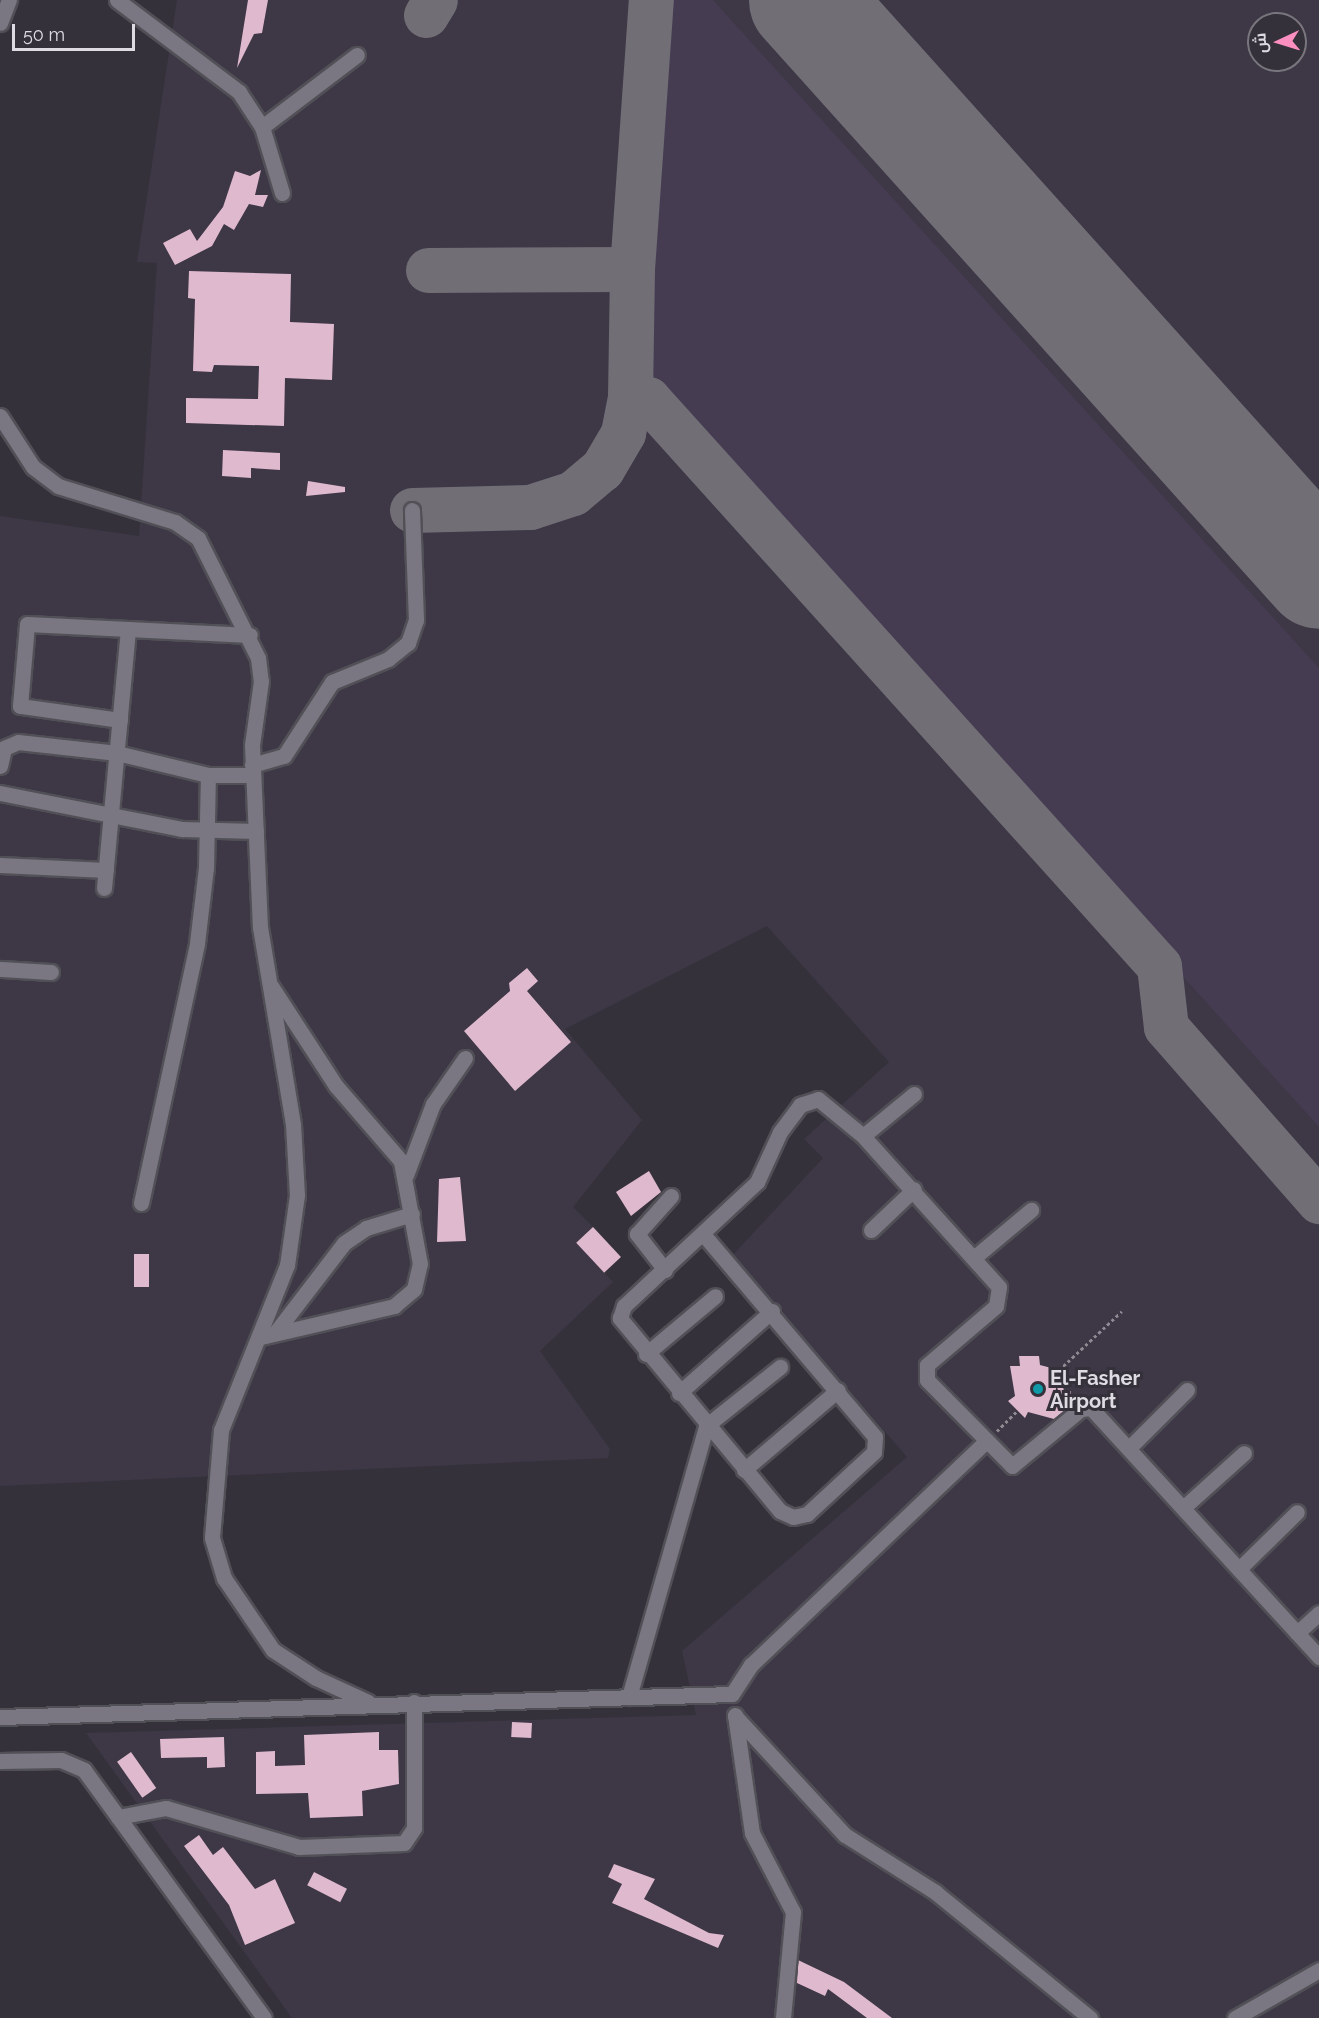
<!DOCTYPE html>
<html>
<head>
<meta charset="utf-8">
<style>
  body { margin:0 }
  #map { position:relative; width:1319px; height:2018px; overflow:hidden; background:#35313a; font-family:Raleway,Cairo,sans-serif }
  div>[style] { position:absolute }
  .built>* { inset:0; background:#3d3746 }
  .green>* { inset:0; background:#453c52 }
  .taxiway>* { height:45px; margin:-22.5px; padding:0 22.5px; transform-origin:22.5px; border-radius:22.5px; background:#716e76 }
  .runway>* { height:111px; margin:-55.5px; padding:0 55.5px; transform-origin:55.5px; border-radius:55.5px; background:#716e76 }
  .building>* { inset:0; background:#dfb9cd; transform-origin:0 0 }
  .path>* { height:3px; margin-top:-1.5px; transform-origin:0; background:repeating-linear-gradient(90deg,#8d8a91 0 3px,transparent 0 6px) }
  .roads { filter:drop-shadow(2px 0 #525057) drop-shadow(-2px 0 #525057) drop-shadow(0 2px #525057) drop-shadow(0 -2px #525057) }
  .minor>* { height:15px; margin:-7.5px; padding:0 7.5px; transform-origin:7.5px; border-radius:7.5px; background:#7b7782 }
  .dots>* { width:16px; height:16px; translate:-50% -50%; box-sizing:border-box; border:3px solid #35313a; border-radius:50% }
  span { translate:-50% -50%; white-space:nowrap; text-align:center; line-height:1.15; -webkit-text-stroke:6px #35313a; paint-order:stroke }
  .poi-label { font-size:20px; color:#dedce2; font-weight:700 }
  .left { translate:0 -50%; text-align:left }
  .north { position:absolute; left:1247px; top:12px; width:60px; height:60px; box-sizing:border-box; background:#35313a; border:2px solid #79757d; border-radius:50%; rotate:266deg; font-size:16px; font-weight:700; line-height:24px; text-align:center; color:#dedce2 }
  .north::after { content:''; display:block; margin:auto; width:21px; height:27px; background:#fd8ec0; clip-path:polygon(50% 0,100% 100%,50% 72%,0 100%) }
  .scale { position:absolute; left:12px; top:24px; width:123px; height:27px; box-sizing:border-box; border:3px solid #dedce2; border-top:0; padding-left:8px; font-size:18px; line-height:21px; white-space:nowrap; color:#dedce2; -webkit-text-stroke:4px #35313a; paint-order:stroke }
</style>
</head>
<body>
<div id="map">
  <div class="built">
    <i style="clip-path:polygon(evenodd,177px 0,1319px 0,1319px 2018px,292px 2018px,86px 1733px,696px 1715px,682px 1651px,907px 1457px,732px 1256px,823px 1158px,804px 1139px,889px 1062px,767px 926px,565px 1029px,642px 1120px,573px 1207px,593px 1227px,577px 1243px,613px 1282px,540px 1351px,610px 1449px,608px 1458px,0 1486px,0 516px,139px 536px,157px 263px,137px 262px,177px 0,1259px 24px,1295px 24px,1295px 60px,1259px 60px,1259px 24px)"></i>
  </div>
  <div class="green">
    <i style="clip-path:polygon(666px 0,713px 0,1319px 668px,1319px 1127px,712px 456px,649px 375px)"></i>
  </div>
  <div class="taxiway">
    <i style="left:426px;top:15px;width:17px;rotate:-59deg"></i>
    <i style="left:632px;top:269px;width:270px;rotate:-86deg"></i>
    <i style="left:428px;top:270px;width:204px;rotate:-0.3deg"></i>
    <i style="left:632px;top:269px;width:128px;rotate:90.9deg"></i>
    <i style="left:412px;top:510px;width:118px;rotate:-1.5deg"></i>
    <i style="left:530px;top:507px;width:45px;rotate:-18deg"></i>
    <i style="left:573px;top:493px;width:38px;rotate:-40deg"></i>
    <i style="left:602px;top:469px;width:42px;rotate:-59.7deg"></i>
    <i style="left:623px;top:433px;width:37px;rotate:-79deg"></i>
    <i style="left:630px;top:397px;width:18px;rotate:6deg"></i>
    <i style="left:648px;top:399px;width:763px;rotate:47.97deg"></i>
    <i style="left:1159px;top:966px;width:61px;rotate:83.5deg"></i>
    <i style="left:1166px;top:1027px;width:232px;rotate:48.7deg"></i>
  </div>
  <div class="runway">
    <i style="left:804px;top:0;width:770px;rotate:48.05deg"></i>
  </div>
  <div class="building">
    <i style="clip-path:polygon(248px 0,268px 0,262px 33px,254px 34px,237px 68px)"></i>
    <i style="clip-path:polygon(261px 170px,255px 195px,268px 195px,263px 207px,249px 204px,234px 230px,224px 224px,212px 246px,175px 265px,163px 243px,190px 229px,197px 241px,223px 207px,235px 171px,250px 176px)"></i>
    <i style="clip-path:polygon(189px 271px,291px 274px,290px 322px,334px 324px,332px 380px,285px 378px,284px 426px,186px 423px,186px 398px,258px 399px,259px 366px,214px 365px,212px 372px,193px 371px,195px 299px,188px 298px)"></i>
    <i style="clip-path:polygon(223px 450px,280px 453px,280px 470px,251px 468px,251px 478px,222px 476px)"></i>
    <i style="clip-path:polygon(308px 481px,345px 487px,345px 492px,306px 496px)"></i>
    <i style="clip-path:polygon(527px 968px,538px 981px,527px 991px,571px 1042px,515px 1091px,464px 1031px,510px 991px,509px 983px)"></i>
    <i style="clip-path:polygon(649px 1171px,661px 1192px,631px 1216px,616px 1192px)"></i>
    <i style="clip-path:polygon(460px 1177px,466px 1241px,437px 1242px,439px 1179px)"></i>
    <i style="left:593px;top:1227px;width:41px;height:23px;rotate:47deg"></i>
    <i style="left:134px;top:1254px;width:15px;height:33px"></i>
    <i style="clip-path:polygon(1019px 1356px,1039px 1356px,1040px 1365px,1059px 1370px,1064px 1391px,1071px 1391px,1070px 1406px,1054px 1419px,1028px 1412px,1025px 1418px,1008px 1401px,1015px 1396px,1010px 1366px,1020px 1366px)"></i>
    <i style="left:512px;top:1722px;width:20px;height:15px;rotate:3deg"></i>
    <i style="clip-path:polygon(379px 1732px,379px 1750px,398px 1750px,399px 1784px,362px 1791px,363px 1816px,310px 1818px,308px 1793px,256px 1794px,256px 1752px,275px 1751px,275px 1766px,305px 1765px,304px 1735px)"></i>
    <i style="clip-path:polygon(224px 1737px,225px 1767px,207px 1768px,207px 1757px,161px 1758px,160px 1739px)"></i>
    <i style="left:131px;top:1752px;width:44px;height:17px;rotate:55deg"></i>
    <i style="clip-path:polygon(199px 1835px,213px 1855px,223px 1847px,255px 1889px,275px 1879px,295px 1923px,245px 1945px,229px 1905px,184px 1846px)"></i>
    <i style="clip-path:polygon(614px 1864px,655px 1879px,644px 1899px,709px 1933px,724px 1935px,718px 1948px,612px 1903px,622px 1884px,608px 1877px)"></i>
    <i style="left:314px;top:1872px;width:37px;height:15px;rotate:27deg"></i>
    <i style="clip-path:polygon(798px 1960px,844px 1982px,892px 2018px,867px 2018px,828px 1989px,825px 1996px,797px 1983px)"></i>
  </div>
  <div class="path">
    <i style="left:1059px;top:1370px;width:86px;rotate:-43.1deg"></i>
    <i style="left:997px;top:1431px;width:28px;rotate:-45deg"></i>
  </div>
  <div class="roads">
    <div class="minor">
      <i style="left:117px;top:0;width:153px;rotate:37deg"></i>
      <i style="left:239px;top:92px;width:42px;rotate:56.7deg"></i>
      <i style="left:262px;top:127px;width:69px;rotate:73.1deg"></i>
      <i style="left:0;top:23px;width:25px;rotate:-69deg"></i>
      <i style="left:262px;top:127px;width:119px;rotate:-37.2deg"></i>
      <i style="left:0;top:416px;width:61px;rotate:57.1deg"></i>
      <i style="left:33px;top:467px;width:31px;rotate:37deg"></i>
      <i style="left:58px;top:486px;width:122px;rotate:17.1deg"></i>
      <i style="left:175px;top:522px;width:28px;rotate:35deg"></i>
      <i style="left:198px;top:538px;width:134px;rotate:63.4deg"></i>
      <i style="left:258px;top:658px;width:23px;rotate:83deg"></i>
      <i style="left:261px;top:681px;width:65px;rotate:98deg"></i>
      <i style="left:252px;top:745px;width:182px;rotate:87.5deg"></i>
      <i style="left:260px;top:927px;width:200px;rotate:80.5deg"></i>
      <i style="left:293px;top:1124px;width:71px;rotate:86.8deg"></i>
      <i style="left:297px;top:1195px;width:71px;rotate:98.1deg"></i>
      <i style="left:287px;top:1265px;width:178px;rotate:111.8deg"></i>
      <i style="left:221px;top:1430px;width:108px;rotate:94.8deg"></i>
      <i style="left:212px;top:1538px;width:42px;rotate:73.3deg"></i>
      <i style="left:224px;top:1578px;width:87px;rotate:55.8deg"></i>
      <i style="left:273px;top:1650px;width:51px;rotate:33.1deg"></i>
      <i style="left:316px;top:1678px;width:57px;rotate:24.8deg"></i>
      <i style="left:120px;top:720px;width:101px;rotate:-172deg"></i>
      <i style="left:20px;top:706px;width:82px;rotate:-85.1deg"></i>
      <i style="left:27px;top:624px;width:223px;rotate:2.8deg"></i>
      <i style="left:252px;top:765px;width:33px;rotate:-16deg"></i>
      <i style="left:284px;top:756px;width:88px;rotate:-57deg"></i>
      <i style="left:332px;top:682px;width:61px;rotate:-22.3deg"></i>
      <i style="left:388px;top:659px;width:26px;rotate:-39deg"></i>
      <i style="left:408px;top:643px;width:24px;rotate:-71deg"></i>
      <i style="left:416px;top:620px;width:110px;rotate:-92.1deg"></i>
      <i style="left:0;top:766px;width:18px;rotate:-77deg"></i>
      <i style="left:4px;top:748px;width:15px;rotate:-23deg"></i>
      <i style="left:18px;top:742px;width:100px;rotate:6.3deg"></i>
      <i style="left:117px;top:753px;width:94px;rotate:13.6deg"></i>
      <i style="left:208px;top:775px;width:45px"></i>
      <i style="left:0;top:793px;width:186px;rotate:11.2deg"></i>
      <i style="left:182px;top:829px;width:74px;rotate:1.5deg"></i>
      <i style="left:0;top:865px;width:106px;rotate:2.7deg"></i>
      <i style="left:104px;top:888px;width:260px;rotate:-84.7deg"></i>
      <i style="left:0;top:969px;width:51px;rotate:3.4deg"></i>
      <i style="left:863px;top:1136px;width:66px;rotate:-39.5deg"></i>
      <i style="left:406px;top:1175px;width:76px;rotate:-69.2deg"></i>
      <i style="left:433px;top:1104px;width:56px;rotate:-55.2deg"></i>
      <i style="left:141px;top:1203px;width:266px;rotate:-77.8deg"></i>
      <i style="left:197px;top:943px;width:76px;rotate:-83.2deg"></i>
      <i style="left:206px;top:868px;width:93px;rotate:-88.8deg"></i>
      <i style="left:871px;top:1230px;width:59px;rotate:-43.6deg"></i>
      <i style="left:703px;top:1234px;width:266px;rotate:49.7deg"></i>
      <i style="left:875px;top:1437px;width:15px;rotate:94deg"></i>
      <i style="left:874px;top:1452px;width:91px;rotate:137.2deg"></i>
      <i style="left:807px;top:1514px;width:14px;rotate:168deg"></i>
      <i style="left:793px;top:1517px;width:14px;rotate:-155deg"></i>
      <i style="left:780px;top:1511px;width:251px;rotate:-129.7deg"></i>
      <i style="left:620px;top:1318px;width:13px;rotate:-72deg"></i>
      <i style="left:624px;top:1306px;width:182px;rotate:-43deg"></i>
      <i style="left:757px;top:1182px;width:55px;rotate:-65.3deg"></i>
      <i style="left:780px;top:1132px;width:34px;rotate:-53deg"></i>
      <i style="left:800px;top:1105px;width:19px;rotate:-18deg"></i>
      <i style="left:818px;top:1099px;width:58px;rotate:39.4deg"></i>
      <i style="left:863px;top:1136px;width:203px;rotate:48deg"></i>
      <i style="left:999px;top:1287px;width:19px;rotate:99deg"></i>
      <i style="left:996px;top:1306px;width:91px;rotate:139.5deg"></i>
      <i style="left:927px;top:1365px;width:15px;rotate:90deg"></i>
      <i style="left:927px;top:1380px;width:121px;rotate:45.3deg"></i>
      <i style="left:1012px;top:1466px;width:89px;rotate:-39.6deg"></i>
      <i style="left:1081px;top:1409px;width:10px;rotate:-6deg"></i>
      <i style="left:1091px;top:1408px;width:338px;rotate:47.5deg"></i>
      <i style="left:976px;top:1256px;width:72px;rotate:-39.9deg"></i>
      <i style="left:665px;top:1270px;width:46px;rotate:-127.9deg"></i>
      <i style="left:637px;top:1234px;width:51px;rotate:-48.2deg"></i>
      <i style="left:275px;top:1333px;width:113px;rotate:-52.5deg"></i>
      <i style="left:344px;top:1243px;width:27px;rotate:-34deg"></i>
      <i style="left:366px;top:1228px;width:48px;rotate:-16.9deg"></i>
      <i style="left:261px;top:1337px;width:137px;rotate:-13.1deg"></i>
      <i style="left:394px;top:1306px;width:26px;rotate:-40deg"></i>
      <i style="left:414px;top:1289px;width:26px;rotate:-77deg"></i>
      <i style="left:420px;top:1264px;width:105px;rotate:-100.5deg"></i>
      <i style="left:401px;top:1161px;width:99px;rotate:-130.9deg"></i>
      <i style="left:336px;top:1086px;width:119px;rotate:-123deg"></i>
      <i style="left:646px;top:1354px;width:90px;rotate:-40deg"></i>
      <i style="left:679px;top:1393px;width:124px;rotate:-41.4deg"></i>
      <i style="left:1129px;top:1448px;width:82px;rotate:-45deg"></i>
      <i style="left:744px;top:1470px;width:123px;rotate:-40.4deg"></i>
      <i style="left:1183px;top:1508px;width:82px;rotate:-42deg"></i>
      <i style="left:1239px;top:1569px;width:81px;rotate:-44.5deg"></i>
      <i style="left:1297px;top:1633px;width:30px;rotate:-42deg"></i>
      <i style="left:629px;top:1697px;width:282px;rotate:-74.1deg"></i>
      <i style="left:706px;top:1426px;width:95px;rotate:-38.6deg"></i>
      <i style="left:735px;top:1715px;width:119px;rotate:81.8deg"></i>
      <i style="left:752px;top:1833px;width:89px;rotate:62.6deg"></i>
      <i style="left:793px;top:1912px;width:106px;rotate:95.4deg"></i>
      <i style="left:735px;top:1716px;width:162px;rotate:47.3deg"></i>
      <i style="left:845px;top:1835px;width:107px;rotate:32.3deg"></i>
      <i style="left:935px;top:1892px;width:200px;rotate:39.1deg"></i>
      <i style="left:0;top:1717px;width:732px;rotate:-1.8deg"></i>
      <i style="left:732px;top:1694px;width:35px;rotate:-57deg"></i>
      <i style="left:751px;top:1665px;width:323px;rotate:-43.6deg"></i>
      <i style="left:0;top:1761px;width:61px;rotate:-0.9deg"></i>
      <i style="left:61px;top:1760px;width:25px;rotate:23deg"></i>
      <i style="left:84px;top:1770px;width:306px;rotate:54deg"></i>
      <i style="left:118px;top:1817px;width:49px;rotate:-10.6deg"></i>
      <i style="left:166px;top:1808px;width:139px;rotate:16.3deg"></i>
      <i style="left:299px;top:1847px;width:105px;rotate:-2.2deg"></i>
      <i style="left:404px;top:1843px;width:18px;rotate:-56deg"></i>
      <i style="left:414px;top:1828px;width:126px;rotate:-90deg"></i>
      <i style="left:1235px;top:2018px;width:97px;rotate:-29.7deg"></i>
    </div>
  </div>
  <div class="dots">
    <i style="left:1038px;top:1389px;background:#0f9aa8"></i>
  </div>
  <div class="poi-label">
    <span class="left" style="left:1050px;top:1390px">El-Fasher<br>Airport</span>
  </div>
  <div class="north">ش</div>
  <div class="scale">50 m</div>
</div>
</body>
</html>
